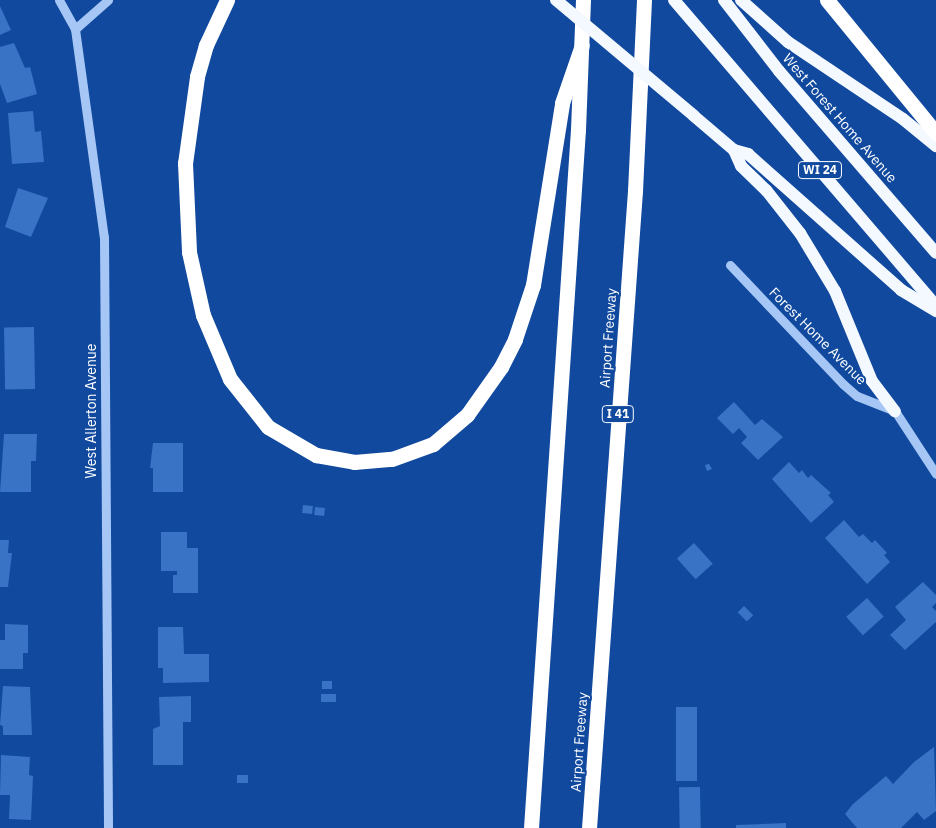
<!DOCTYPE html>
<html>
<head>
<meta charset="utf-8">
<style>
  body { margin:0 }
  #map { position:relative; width:936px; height:828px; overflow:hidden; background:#10499e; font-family:"IBM Plex Sans",sans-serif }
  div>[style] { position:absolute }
  .building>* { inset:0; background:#3873c5; transform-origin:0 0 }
  .minor>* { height:9px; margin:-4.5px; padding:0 4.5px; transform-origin:4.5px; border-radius:4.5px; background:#a6c7f5 }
  .major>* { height:12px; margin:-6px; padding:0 6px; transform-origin:6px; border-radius:6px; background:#f4f8ff }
  .highway>* { height:15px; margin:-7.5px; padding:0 7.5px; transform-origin:7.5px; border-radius:7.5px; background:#fff }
  .major-bridge>* { height:12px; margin:-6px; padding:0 6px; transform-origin:6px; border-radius:6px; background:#f4f8ff }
  span { translate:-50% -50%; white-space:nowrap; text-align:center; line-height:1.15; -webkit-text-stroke:4px #10499e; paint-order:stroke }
  .shield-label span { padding:1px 4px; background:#10499e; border:1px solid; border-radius:4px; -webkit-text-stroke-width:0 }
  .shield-label { font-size:12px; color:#fff; font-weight:700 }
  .street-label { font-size:14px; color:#fff }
</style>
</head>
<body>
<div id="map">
  <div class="building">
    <i style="clip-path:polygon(0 6px,11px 30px,0 35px)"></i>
    <i style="clip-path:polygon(14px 43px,25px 68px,30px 67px,37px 94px,7px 103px,0 84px,0 47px)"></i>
    <i style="clip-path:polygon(33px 111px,35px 132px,41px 131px,44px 162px,12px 164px,8px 113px)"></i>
    <i style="clip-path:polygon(18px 188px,48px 198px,31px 237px,5px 227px)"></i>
    <i style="left:34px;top:327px;width:62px;height:30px;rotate:89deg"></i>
    <i style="clip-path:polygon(734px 402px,755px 425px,762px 419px,783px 437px,758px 460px,741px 443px,747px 437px,739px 428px,733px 434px,717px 418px)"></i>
    <i style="clip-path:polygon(4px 434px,37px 434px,36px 461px,31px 461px,31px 492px,0 492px)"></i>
    <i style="clip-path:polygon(153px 443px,183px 443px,183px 492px,153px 492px,153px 468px,150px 468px)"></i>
    <i style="clip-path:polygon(789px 462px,799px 473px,802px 470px,808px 478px,811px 475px,831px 493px,828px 495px,834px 502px,811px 523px,772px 479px)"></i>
    <i style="clip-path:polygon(709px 464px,712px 469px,707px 471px,705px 465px)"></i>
    <i style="left:303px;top:505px;width:10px;height:8px;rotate:6deg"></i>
    <i style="left:315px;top:507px;width:10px;height:8px;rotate:6deg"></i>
    <i style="clip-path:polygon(844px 520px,859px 537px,863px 534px,872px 543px,875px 540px,887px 553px,884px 555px,890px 562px,867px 584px,825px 538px)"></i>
    <i style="clip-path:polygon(161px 532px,187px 532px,187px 548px,198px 548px,198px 593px,173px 593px,173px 575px,177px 575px,177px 571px,161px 571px)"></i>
    <i style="clip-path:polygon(0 540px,9px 540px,8px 553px,12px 553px,8px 587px,0 587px)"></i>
    <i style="left:694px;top:543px;width:28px;height:23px;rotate:48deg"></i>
    <i style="clip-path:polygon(923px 582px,936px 595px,936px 603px,932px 607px,936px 611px,936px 622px,905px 650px,890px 635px,906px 620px,895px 607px)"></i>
    <i style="left:867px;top:598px;width:25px;height:28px;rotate:48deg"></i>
    <i style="left:744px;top:606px;width:13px;height:9px;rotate:45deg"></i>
    <i style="clip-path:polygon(5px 624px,28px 625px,28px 653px,23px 653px,23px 669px,0 669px,0 640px,5px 640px)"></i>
    <i style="clip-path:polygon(158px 627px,183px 627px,184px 654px,209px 654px,209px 682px,163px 683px,163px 668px,158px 668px)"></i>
    <i style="left:322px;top:681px;width:10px;height:8px"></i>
    <i style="clip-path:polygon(3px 686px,30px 687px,32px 735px,3px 735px,3px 726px,0 725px)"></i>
    <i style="left:321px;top:694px;width:15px;height:8px"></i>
    <i style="clip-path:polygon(191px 696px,191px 722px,183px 722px,183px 765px,153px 765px,153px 729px,160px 726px,159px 697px)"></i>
    <i style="left:676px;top:707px;width:21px;height:74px"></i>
    <i style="clip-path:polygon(934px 747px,936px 811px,924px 820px,917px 812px,901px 828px,857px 828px,845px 814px,853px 804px,886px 776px,893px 784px,914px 762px)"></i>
    <i style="clip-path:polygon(1px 755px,30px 757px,29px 775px,33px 776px,31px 820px,9px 819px,10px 795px,0 795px)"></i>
    <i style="left:248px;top:775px;width:8px;height:11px;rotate:90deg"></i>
    <i style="left:700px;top:787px;width:41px;height:21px;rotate:89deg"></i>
    <i style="clip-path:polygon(786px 823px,786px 828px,736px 828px,736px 825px)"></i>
  </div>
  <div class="minor">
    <i style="left:59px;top:0;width:33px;rotate:61deg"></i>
    <i style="left:75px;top:29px;width:210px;rotate:82.1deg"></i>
    <i style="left:104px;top:237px;width:591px;rotate:89.61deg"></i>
    <i style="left:75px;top:29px;width:44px;rotate:-41.3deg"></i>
    <i style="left:730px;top:265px;width:164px;rotate:46.5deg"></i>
    <i style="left:843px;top:384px;width:18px;rotate:41deg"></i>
    <i style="left:857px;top:396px;width:41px;rotate:21.5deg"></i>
    <i style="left:895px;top:411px;width:75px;rotate:56.9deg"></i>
  </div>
  <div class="major">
    <i style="left:674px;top:0;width:403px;rotate:49.4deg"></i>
    <i style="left:724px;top:0;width:90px;rotate:52.2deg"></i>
    <i style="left:779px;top:71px;width:240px;rotate:49.2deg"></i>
    <i style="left:741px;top:0;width:63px;rotate:41.8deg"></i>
    <i style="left:788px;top:42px;width:138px;rotate:33.8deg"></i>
    <i style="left:903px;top:119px;width:43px;rotate:39.3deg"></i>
    <i style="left:694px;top:116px;width:52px;rotate:40.4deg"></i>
    <i style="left:734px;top:150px;width:15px;rotate:16deg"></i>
    <i style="left:748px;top:154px;width:205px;rotate:41.6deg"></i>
    <i style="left:901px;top:290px;width:41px;rotate:31deg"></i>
    <i style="left:734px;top:150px;width:17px;rotate:66deg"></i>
    <i style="left:741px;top:166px;width:35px;rotate:44deg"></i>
    <i style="left:766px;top:190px;width:55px;rotate:51.7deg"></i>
    <i style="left:800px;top:233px;width:68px;rotate:58.9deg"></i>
    <i style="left:835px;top:291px;width:97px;rotate:67.7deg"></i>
    <i style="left:872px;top:381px;width:38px;rotate:53deg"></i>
  </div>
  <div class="highway">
    <i style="left:227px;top:0;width:50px;rotate:115deg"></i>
    <i style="left:206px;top:45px;width:33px;rotate:106deg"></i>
    <i style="left:197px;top:77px;width:87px;rotate:97.9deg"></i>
    <i style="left:185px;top:163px;width:89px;rotate:87.4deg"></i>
    <i style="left:189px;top:252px;width:65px;rotate:77.5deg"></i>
    <i style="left:203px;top:315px;width:69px;rotate:67.1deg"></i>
    <i style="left:230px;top:379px;width:61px;rotate:51.6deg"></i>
    <i style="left:268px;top:427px;width:56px;rotate:30.3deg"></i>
    <i style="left:316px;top:455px;width:39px;rotate:10deg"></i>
    <i style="left:354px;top:462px;width:38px;rotate:-5deg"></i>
    <i style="left:392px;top:459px;width:44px;rotate:-20.1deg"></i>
    <i style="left:433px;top:444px;width:45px;rotate:-40.5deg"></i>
    <i style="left:467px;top:415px;width:59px;rotate:-54.7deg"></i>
    <i style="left:501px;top:367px;width:31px;rotate:-63deg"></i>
    <i style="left:515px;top:339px;width:57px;rotate:-71.6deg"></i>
    <i style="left:533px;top:285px;width:184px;rotate:-80.9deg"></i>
    <i style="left:562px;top:103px;width:61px;rotate:-71deg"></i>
    <i style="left:827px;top:0;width:172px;rotate:50.7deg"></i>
    <i style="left:531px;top:828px;width:700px;rotate:-86.15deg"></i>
    <i style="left:578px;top:130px;width:130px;rotate:-87.8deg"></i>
    <i style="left:589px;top:828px;width:639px;rotate:-85.87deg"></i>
    <i style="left:635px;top:191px;width:191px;rotate:-87.3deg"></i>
  </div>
  <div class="major-bridge">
    <i style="left:556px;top:0;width:180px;rotate:40deg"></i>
  </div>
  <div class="shield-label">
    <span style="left:820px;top:170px">WI 24</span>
    <span style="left:618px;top:414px">I 41</span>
  </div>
  <div class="street-label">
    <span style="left:840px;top:118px;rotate:49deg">West Forest Home Avenue</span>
    <span style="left:818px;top:336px;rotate:45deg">Forest Home Avenue</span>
    <span style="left:608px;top:338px;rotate:-86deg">Airport Freeway</span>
    <span style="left:91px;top:411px;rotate:-90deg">West Allerton Avenue</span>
    <span style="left:579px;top:742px;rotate:-86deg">Airport Freeway</span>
  </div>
</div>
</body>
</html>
